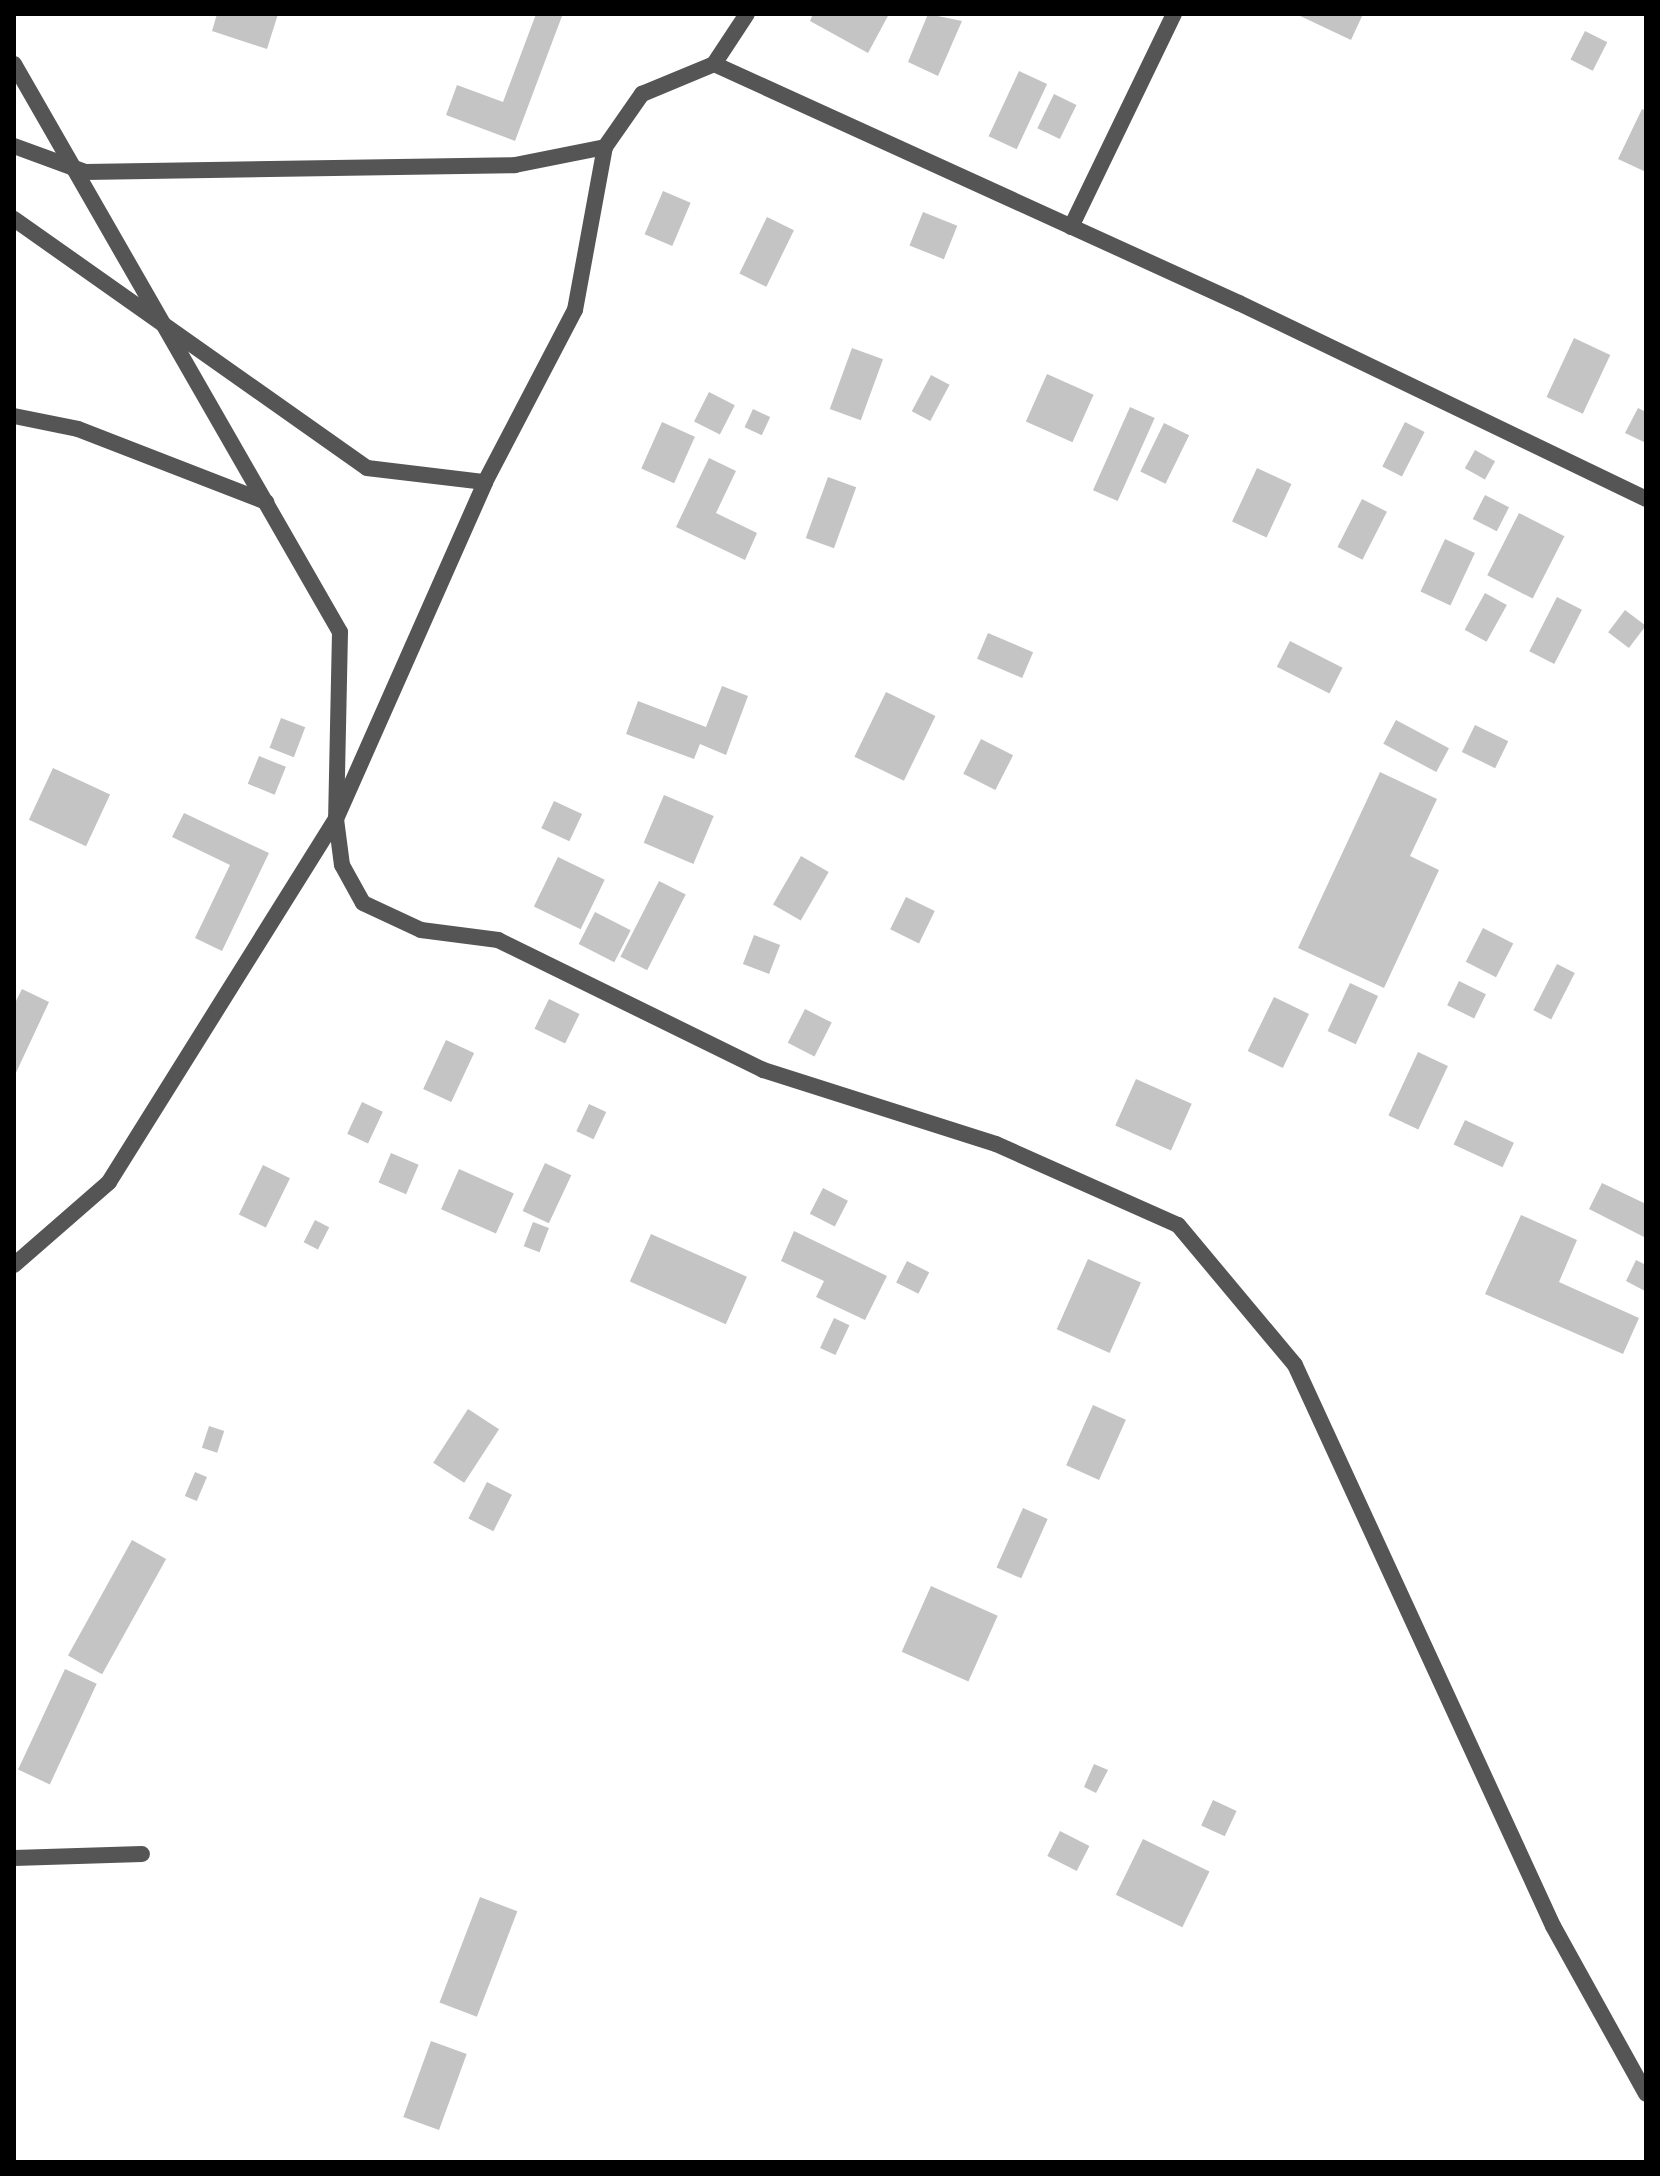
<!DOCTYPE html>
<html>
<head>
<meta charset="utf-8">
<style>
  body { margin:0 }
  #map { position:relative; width:1660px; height:2176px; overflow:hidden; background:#fff; font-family:"Work Sans",sans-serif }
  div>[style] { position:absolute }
  .building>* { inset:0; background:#c4c4c4; transform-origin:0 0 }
  .minor>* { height:16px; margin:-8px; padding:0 8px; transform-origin:8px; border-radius:8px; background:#555 }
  span { translate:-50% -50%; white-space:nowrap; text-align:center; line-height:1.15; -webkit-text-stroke:8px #fff; paint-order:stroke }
  .frame { position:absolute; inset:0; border:16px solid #000; pointer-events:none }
</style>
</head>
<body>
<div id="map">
  <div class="building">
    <i style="clip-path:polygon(217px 14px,278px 14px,267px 49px,212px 31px)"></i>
    <i style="clip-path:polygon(536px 14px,562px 16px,515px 141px,446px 115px,457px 85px,503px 102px)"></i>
    <i style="clip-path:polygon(813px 14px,889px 14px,868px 53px,810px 21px)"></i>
    <i style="clip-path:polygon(928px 14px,962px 21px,938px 76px,908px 62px)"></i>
    <i style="clip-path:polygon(1296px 14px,1363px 14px,1351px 40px)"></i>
    <i style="left:1585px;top:31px;width:25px;height:32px;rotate:27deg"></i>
    <i style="left:1019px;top:71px;width:31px;height:72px;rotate:25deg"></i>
    <i style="left:1054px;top:94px;width:25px;height:38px;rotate:26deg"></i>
    <i style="clip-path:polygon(1642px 109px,1646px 111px,1646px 172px,1618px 159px)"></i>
    <i style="left:663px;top:191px;width:30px;height:47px;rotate:23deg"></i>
    <i style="left:923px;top:212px;width:37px;height:36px;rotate:22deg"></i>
    <i style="left:767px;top:217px;width:30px;height:63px;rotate:26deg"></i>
    <i style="left:1574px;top:338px;width:40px;height:65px;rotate:25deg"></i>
    <i style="left:852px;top:348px;width:33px;height:65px;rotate:20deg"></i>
    <i style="left:1047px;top:374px;width:51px;height:52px;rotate:24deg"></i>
    <i style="left:931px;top:375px;width:21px;height:41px;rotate:28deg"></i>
    <i style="left:709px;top:392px;width:29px;height:33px;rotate:27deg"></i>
    <i style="left:1130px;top:407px;width:27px;height:91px;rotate:24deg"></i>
    <i style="clip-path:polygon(1638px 408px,1646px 412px,1646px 443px,1625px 433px)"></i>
    <i style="left:753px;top:409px;width:19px;height:20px;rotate:25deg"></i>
    <i style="left:662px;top:422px;width:36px;height:51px;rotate:24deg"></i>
    <i style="left:1405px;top:422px;width:22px;height:50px;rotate:27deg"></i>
    <i style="left:1164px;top:423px;width:28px;height:54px;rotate:26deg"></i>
    <i style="left:1475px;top:450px;width:23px;height:21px;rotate:29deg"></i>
    <i style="clip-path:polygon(709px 458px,736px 471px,716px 513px,757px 533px,745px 560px,676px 527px)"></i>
    <i style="left:1257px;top:468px;width:38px;height:59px;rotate:25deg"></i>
    <i style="left:828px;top:477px;width:30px;height:65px;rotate:20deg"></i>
    <i style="left:1485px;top:495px;width:27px;height:27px;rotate:27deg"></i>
    <i style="left:1362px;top:499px;width:28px;height:54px;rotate:27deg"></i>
    <i style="left:1519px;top:513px;width:51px;height:70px;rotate:27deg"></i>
    <i style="left:1445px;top:539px;width:33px;height:58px;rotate:25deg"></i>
    <i style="left:1485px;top:593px;width:25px;height:42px;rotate:29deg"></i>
    <i style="left:1557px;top:597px;width:28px;height:61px;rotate:27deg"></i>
    <i style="left:1625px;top:610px;width:26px;height:28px;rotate:37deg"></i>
    <i style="left:988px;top:633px;width:49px;height:28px;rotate:23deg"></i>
    <i style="left:1290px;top:641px;width:59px;height:29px;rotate:27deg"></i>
    <i style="clip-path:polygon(722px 686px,748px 696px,726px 755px,700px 744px,694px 759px,626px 734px,638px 701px,706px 727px)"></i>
    <i style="left:886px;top:692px;width:55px;height:72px;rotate:26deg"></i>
    <i style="left:281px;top:718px;width:26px;height:32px;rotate:21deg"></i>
    <i style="left:1396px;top:720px;width:60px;height:27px;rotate:28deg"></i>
    <i style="left:1475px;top:725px;width:37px;height:30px;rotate:26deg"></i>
    <i style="left:981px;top:739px;width:36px;height:39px;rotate:27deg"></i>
    <i style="left:259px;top:756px;width:29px;height:30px;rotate:22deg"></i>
    <i style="left:53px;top:768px;width:63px;height:57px;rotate:25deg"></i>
    <i style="clip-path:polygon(1380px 772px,1437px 799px,1410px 856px,1439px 870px,1384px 988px,1298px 948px)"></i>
    <i style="left:664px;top:795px;width:54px;height:52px;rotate:23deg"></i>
    <i style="left:554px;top:801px;width:31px;height:30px;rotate:25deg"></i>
    <i style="clip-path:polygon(184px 813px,269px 853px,222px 951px,195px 938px,230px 865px,172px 837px)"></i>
    <i style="left:801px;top:856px;width:32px;height:56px;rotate:30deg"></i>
    <i style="left:558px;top:857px;width:52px;height:55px;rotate:26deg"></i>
    <i style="left:659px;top:881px;width:30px;height:85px;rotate:27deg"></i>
    <i style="left:906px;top:897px;width:32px;height:36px;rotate:26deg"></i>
    <i style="left:595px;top:912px;width:40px;height:36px;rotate:27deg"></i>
    <i style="left:1483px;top:928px;width:34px;height:38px;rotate:27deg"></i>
    <i style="left:754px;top:935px;width:28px;height:31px;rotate:21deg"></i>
    <i style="left:1557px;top:964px;width:20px;height:52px;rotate:27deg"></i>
    <i style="left:1459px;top:981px;width:30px;height:27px;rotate:26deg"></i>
    <i style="left:1350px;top:983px;width:31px;height:53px;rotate:25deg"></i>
    <i style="clip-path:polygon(22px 989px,49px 1002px,14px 1077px,14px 1005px)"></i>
    <i style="left:1274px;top:997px;width:39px;height:60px;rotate:26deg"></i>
    <i style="left:549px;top:999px;width:34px;height:33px;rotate:26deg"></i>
    <i style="left:805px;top:1009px;width:30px;height:38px;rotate:27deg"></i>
    <i style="left:446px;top:1040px;width:31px;height:54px;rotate:25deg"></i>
    <i style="left:1418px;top:1052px;width:33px;height:70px;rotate:25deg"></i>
    <i style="left:1136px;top:1079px;width:61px;height:51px;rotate:24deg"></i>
    <i style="left:362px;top:1102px;width:23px;height:35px;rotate:25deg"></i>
    <i style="left:589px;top:1104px;width:19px;height:30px;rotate:25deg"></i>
    <i style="left:1465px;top:1120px;width:54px;height:27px;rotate:25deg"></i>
    <i style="left:391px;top:1153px;width:30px;height:32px;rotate:23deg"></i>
    <i style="left:545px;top:1163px;width:29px;height:53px;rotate:25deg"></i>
    <i style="left:263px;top:1165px;width:30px;height:55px;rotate:26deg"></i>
    <i style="left:459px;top:1169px;width:60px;height:44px;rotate:24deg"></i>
    <i style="clip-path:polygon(1602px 1183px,1646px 1204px,1646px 1238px,1589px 1209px)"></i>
    <i style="left:823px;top:1188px;width:28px;height:29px;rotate:27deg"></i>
    <i style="clip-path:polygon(1521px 1215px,1577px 1240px,1559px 1282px,1639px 1318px,1623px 1354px,1485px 1294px)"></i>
    <i style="left:315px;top:1220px;width:16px;height:25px;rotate:27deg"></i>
    <i style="left:533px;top:1222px;width:17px;height:26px;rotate:21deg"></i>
    <i style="clip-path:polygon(794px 1231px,887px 1276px,865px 1320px,816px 1297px,824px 1281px,781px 1261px)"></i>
    <i style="left:651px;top:1234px;width:105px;height:52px;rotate:24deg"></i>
    <i style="left:1088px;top:1259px;width:58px;height:77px;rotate:24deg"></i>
    <i style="clip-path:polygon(1636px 1260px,1646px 1265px,1645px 1291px,1626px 1281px)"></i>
    <i style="left:907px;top:1261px;width:25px;height:24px;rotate:27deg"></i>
    <i style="left:834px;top:1318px;width:17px;height:33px;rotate:25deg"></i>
    <i style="left:1093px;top:1405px;width:36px;height:66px;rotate:24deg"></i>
    <i style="left:468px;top:1409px;width:37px;height:64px;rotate:33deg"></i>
    <i style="left:209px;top:1426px;width:16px;height:23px;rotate:18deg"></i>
    <i style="left:195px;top:1472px;width:13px;height:26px;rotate:23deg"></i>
    <i style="left:487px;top:1482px;width:28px;height:41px;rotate:27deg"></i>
    <i style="left:1023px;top:1508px;width:27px;height:65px;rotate:24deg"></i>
    <i style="left:132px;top:1540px;width:39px;height:132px;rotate:29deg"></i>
    <i style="left:931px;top:1586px;width:73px;height:72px;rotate:24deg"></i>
    <i style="left:65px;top:1669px;width:35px;height:111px;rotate:25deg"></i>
    <i style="clip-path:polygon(1094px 1764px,1108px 1770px,1096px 1793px,1084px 1787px)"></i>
    <i style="left:1213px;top:1800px;width:26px;height:28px;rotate:25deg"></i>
    <i style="left:1060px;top:1831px;width:33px;height:28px;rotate:27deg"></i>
    <i style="left:1143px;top:1839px;width:74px;height:62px;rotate:26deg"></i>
    <i style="left:480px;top:1897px;width:40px;height:113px;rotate:21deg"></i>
    <i style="left:431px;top:2041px;width:38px;height:81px;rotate:20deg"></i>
  </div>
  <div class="minor">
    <i style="left:14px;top:64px;width:655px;rotate:60.15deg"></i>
    <i style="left:340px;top:632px;width:187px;rotate:91.2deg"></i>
    <i style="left:336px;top:819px;width:46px;rotate:82.6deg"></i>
    <i style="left:342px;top:865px;width:43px;rotate:61.1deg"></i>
    <i style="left:363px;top:903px;width:64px;rotate:25deg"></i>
    <i style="left:421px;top:930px;width:78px;rotate:7.4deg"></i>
    <i style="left:498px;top:940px;width:295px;rotate:26.1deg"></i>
    <i style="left:763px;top:1070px;width:244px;rotate:17.6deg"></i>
    <i style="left:996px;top:1144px;width:199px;rotate:24deg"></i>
    <i style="left:1178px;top:1225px;width:182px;rotate:50.1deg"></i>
    <i style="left:1295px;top:1365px;width:617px;rotate:65.3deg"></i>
    <i style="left:1553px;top:1926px;width:192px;rotate:61deg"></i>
    <i style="left:714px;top:64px;width:577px;rotate:24.48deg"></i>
    <i style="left:1239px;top:303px;width:452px;rotate:25.7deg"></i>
    <i style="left:14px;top:146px;width:76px;rotate:20.1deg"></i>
    <i style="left:85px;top:172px;width:430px;rotate:-0.9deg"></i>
    <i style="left:515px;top:165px;width:92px;rotate:-11.3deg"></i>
    <i style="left:14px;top:219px;width:432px;rotate:35.2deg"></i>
    <i style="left:367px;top:468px;width:119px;rotate:6.8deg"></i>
    <i style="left:485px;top:482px;width:194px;rotate:-62.4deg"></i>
    <i style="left:575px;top:310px;width:166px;rotate:-79.6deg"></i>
    <i style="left:605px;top:147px;width:65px;rotate:-55.1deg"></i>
    <i style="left:642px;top:94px;width:78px;rotate:-22.6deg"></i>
    <i style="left:714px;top:64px;width:60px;rotate:-56.6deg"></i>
    <i style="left:1071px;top:227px;width:237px;rotate:-64.2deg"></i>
    <i style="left:14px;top:416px;width:65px;rotate:11.5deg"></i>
    <i style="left:78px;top:429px;width:202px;rotate:21.2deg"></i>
    <i style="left:14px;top:1265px;width:126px;rotate:-41.1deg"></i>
    <i style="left:109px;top:1182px;width:428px;rotate:-58deg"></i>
    <i style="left:336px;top:819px;width:368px;rotate:-66.1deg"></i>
    <i style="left:14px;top:1858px;width:128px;rotate:-1.8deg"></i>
  </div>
  <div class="frame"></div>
</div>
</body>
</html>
